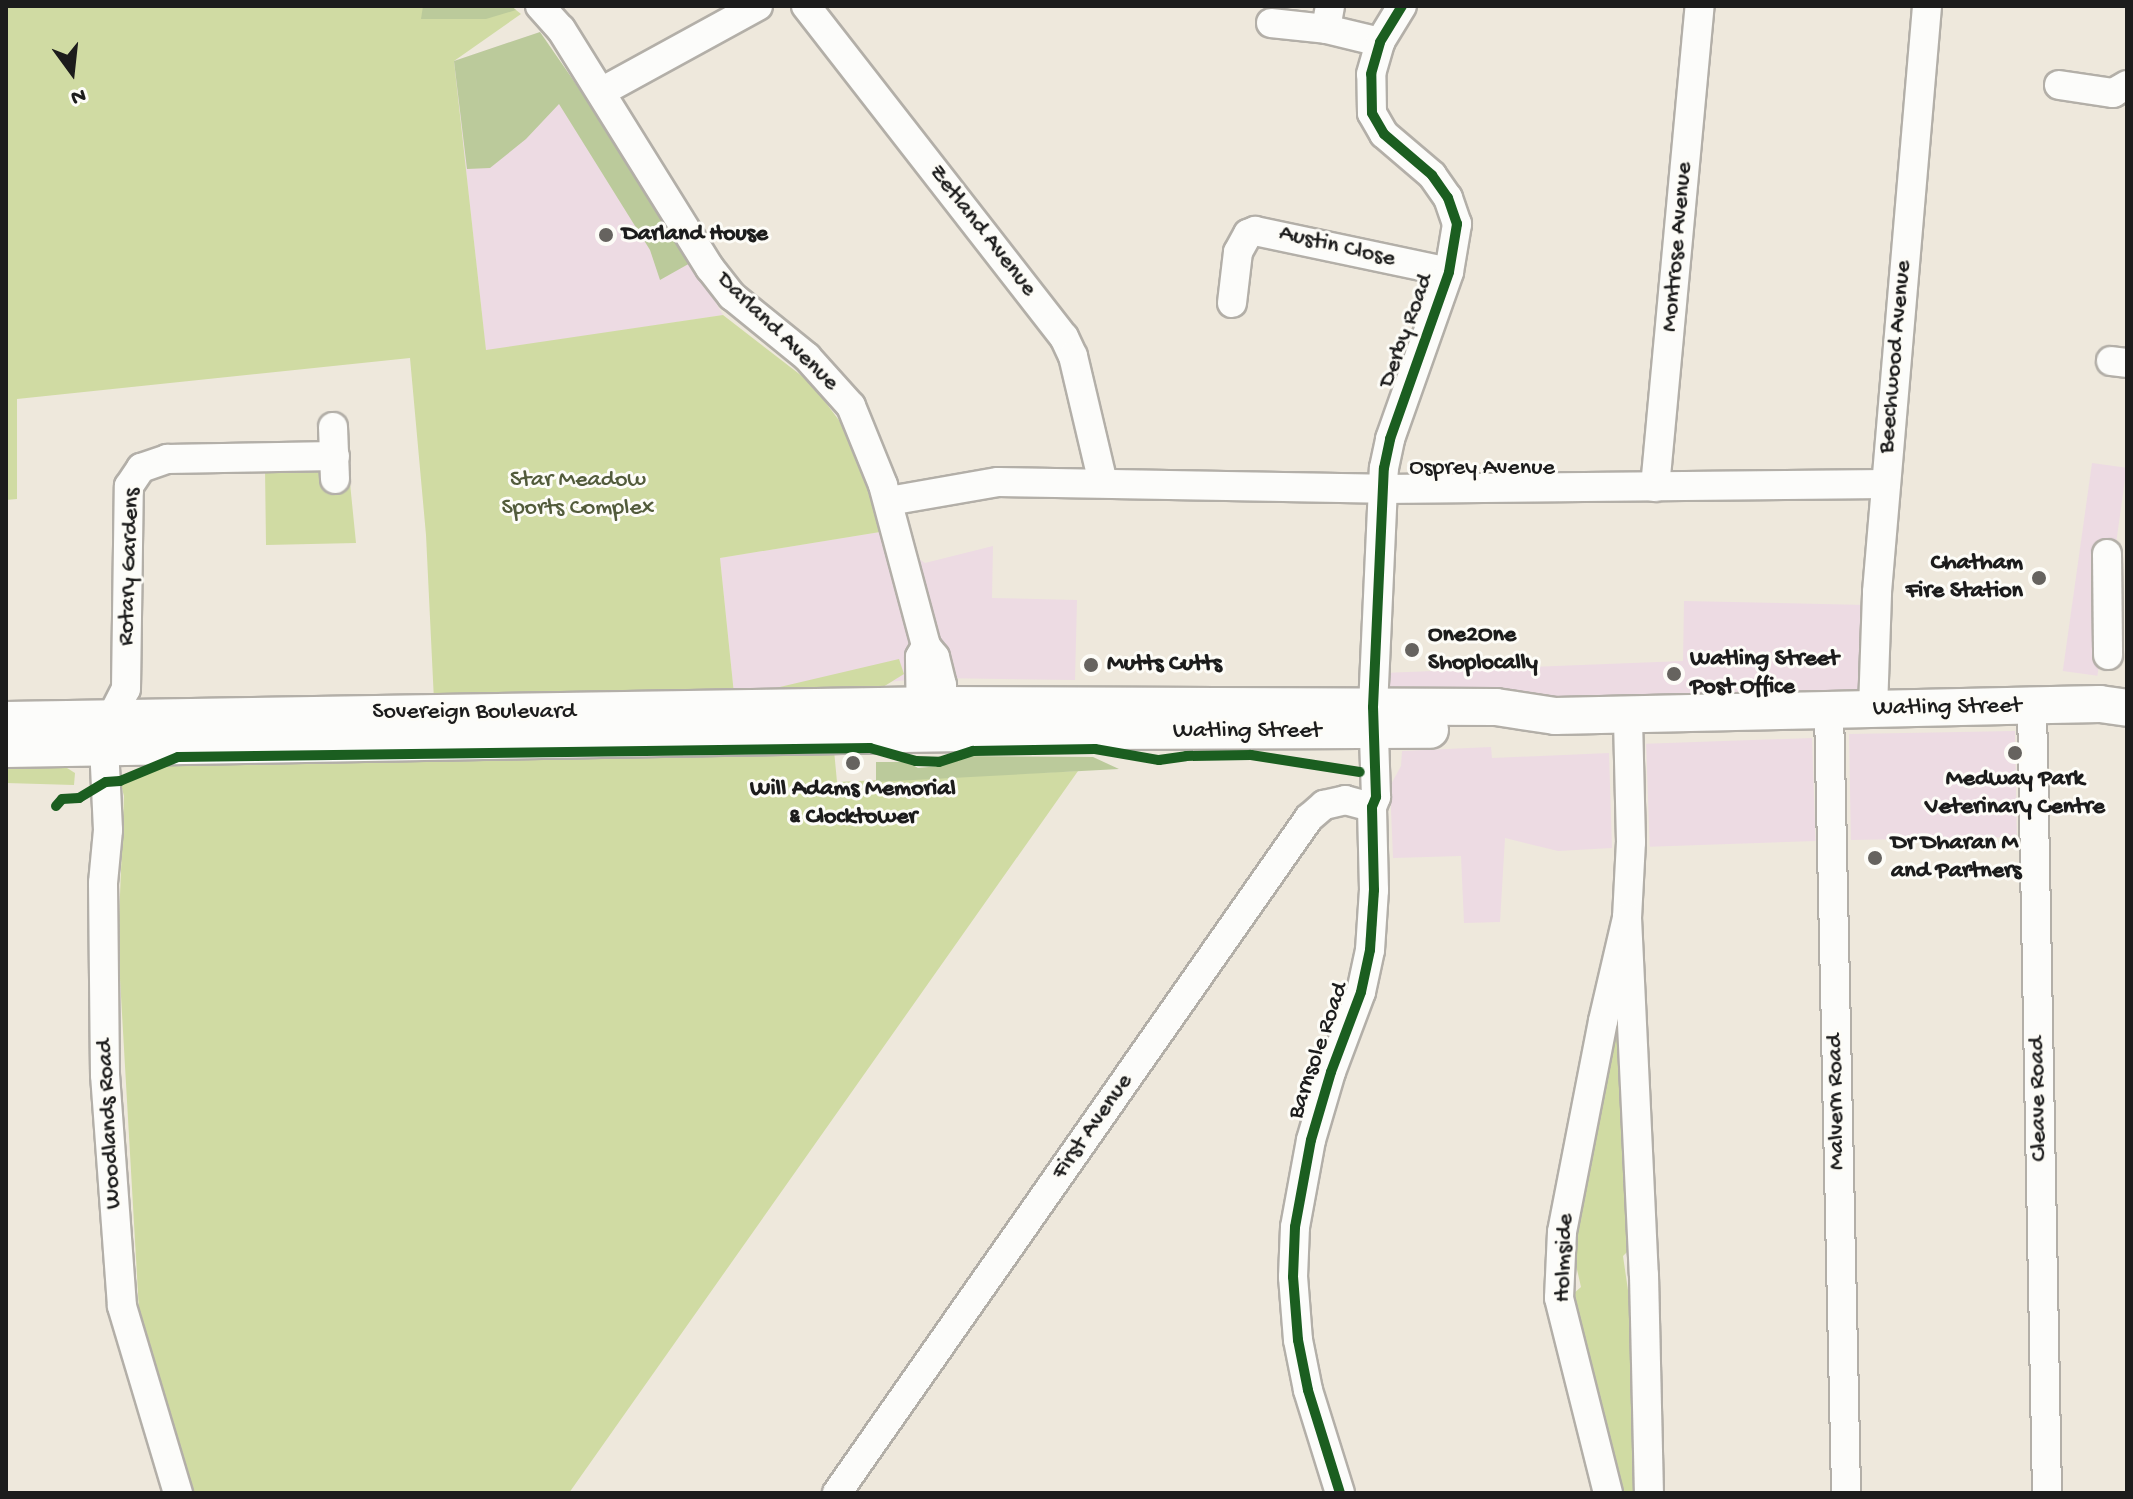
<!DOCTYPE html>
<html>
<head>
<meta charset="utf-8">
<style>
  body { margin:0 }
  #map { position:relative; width:2133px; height:1499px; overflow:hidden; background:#eee8dc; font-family:"Gochi Hand",sans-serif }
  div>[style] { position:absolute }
  .built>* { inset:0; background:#eddbe3; transform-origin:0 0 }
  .green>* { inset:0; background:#d0dba3 }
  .forest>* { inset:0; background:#bbca9b }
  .roads { filter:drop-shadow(2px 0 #b3afa8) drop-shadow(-2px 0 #b3afa8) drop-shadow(0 2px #b3afa8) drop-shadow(0 -2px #b3afa8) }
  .minor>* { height:28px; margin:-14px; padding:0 14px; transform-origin:14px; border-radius:14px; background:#fcfcfa }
  .major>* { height:36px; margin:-18px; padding:0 18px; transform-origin:18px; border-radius:18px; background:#fcfcfa }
  .cycleway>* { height:10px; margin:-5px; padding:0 5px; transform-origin:5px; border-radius:5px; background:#1b5e20 }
  .dots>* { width:22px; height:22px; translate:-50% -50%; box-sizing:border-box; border:4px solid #fdfcf7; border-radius:50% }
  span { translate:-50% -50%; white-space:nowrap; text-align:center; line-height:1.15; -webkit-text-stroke:6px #fdfcf7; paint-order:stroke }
  .street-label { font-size:24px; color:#1c1c1c }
  .poi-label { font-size:24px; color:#1c1c1c; font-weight:700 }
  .left { translate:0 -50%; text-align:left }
  .right { translate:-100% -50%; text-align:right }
  .park-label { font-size:24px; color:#525b3b }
  .frame { position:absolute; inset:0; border:8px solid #1c1c1c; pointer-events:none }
  .north { position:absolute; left:32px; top:32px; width:80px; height:80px; -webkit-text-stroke:6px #fdfcf7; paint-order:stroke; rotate:165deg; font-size:22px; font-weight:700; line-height:32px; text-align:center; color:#1c1c1c }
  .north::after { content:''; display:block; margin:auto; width:28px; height:36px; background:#1c1c1c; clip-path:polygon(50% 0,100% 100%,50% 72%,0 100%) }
</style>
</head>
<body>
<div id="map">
  <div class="built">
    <i style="clip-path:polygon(540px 32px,692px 262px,723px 315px,486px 351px,454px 61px)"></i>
    <i style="left:2092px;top:463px;width:35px;height:210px;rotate:8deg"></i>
    <i style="clip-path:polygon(880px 532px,925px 563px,993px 546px,992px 598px,1077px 600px,1075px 680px,936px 678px,734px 694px,720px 558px)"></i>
    <i style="clip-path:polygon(1684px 601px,1867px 605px,1868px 695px,1386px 700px,1383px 673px,1683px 661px)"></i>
    <i style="left:2015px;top:731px;width:106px;height:166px;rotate:89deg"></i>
    <i style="left:1812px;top:738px;width:103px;height:166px;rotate:88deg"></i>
    <i style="clip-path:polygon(1491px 747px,1492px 758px,1609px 753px,1612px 848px,1558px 851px,1505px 838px,1500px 922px,1464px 923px,1461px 856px,1393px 858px,1390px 786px,1401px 766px,1402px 751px)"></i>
  </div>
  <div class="green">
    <i style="clip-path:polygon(6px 6px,511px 6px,521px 14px,454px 61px,486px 350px,723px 315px,811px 383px,850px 435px,877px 503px,880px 532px,720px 558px,734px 694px,434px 701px,426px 535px,410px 358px,17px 399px,17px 499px,6px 500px)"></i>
    <i style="clip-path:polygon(265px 468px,317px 468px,324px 485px,350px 483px,356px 543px,266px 545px)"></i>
    <i style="clip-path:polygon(899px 659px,904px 674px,883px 687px,826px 688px,798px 695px,767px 690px)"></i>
    <i style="clip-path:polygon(834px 750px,837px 782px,1078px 771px,569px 1493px,193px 1493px,140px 1328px,118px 944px,124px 796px,120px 781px,170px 758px)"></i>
    <i style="clip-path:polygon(56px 761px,75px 773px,74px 785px,6px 783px,6px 762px)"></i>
    <i style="clip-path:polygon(1630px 1036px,1630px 1249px,1623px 1256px,1630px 1304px,1637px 1493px,1617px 1493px,1571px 1313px,1573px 1294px,1581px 1287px,1573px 1252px,1580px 1191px,1609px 1039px)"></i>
  </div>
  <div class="forest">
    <i style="clip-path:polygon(423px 6px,511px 6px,516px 10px,486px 19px,421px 19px)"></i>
    <i style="clip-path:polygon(540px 32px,659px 204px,692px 262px,660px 280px,650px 250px,559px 104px,526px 139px,490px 168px,467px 169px,454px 61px)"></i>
    <i style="clip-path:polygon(961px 756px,1093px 757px,1119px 769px,876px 782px,876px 762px,907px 762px,918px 768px,939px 766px)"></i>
  </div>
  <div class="roads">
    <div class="minor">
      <i style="left:540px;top:6px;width:31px;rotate:48deg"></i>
      <i style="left:561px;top:29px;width:282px;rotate:58.1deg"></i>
      <i style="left:710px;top:268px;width:36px;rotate:52deg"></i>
      <i style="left:732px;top:296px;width:97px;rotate:39.1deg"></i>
      <i style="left:807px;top:357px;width:66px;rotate:48.1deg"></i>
      <i style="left:851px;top:406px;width:85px;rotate:67.9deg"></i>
      <i style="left:883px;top:485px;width:167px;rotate:75deg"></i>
      <i style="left:926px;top:646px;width:14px;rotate:51deg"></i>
      <i style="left:935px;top:657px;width:29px;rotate:76deg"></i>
      <i style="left:942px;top:685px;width:40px;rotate:94.3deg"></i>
      <i style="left:806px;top:6px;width:420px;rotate:52.1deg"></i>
      <i style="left:1064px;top:337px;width:21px;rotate:65deg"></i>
      <i style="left:1073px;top:356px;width:130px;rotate:76.7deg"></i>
      <i style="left:1330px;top:6px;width:23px;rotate:100deg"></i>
      <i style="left:1326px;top:29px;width:56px;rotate:13.5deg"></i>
      <i style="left:1271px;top:23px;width:55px;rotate:6.2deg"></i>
      <i style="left:2059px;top:85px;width:55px;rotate:8.4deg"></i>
      <i style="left:2113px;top:93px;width:16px;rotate:-30deg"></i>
      <i style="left:601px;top:92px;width:179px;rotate:-28.7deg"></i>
      <i style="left:1232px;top:303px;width:51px;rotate:-83.3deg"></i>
      <i style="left:1238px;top:252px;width:21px;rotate:-61deg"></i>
      <i style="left:1248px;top:234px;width:8px;rotate:-23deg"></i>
      <i style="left:1255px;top:231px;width:198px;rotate:11.9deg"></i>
      <i style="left:2111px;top:361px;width:16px;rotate:7deg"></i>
      <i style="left:333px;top:427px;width:52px;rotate:87.8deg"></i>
      <i style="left:1655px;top:487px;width:483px;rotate:-84.7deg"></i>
      <i style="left:889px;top:501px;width:111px;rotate:-9.9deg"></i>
      <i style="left:998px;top:482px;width:385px;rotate:1deg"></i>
      <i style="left:1383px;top:489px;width:503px;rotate:-0.57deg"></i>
      <i style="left:2107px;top:554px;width:101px;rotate:89.4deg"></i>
      <i style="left:2032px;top:706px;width:787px;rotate:88.91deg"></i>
      <i style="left:1873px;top:709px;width:117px;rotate:-88deg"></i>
      <i style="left:1877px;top:592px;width:588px;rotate:-85.12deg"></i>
      <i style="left:1829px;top:711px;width:782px;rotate:88.75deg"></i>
      <i style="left:921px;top:724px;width:67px;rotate:-90.9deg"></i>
      <i style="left:920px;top:657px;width:13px;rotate:-61deg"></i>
      <i style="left:1627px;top:918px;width:76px;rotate:-87deg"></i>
      <i style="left:1631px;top:842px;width:127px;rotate:-91.4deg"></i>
      <i style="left:178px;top:1493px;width:195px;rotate:-106.7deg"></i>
      <i style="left:122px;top:1306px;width:232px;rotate:-94.2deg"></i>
      <i style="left:105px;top:1075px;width:192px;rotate:-90.6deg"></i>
      <i style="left:103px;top:883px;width:53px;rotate:-84.6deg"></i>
      <i style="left:108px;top:830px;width:84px;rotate:-92.7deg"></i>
      <i style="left:104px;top:746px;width:31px;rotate:-75deg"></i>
      <i style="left:112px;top:716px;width:30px;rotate:-63deg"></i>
      <i style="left:126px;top:689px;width:203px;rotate:-89.2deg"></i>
      <i style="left:129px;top:486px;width:22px;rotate:-56deg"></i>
      <i style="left:141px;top:468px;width:28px;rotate:-19deg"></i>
      <i style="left:167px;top:459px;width:168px;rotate:-1deg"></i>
      <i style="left:837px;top:1493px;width:824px;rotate:-55.04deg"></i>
      <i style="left:1309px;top:818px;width:20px;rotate:-41deg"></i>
      <i style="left:1324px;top:805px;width:22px;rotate:-13deg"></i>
      <i style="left:1345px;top:800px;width:28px;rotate:15deg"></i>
      <i style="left:1340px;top:1493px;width:108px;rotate:-107.3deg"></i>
      <i style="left:1308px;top:1390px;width:51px;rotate:-101.3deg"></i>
      <i style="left:1298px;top:1340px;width:63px;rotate:-94.5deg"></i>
      <i style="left:1293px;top:1277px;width:50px;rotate:-87.7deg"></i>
      <i style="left:1295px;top:1227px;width:88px;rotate:-79.6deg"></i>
      <i style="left:1311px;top:1140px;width:71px;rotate:-73.6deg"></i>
      <i style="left:1331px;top:1072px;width:85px;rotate:-69.4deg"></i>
      <i style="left:1361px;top:992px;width:43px;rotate:-77.9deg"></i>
      <i style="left:1370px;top:950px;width:60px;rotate:-86.2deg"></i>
      <i style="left:1374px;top:890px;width:83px;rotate:-91.4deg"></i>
      <i style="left:1372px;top:807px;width:11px;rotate:-68deg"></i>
      <i style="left:1376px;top:797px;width:90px;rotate:-91.9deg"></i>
      <i style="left:1373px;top:707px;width:239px;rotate:-87.4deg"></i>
      <i style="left:1384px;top:468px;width:30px;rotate:-78deg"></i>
      <i style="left:1390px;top:439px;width:177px;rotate:-70.5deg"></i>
      <i style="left:1449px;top:272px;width:49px;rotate:-80.5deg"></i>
      <i style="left:1457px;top:224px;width:28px;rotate:-109deg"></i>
      <i style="left:1448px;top:198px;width:28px;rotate:-125deg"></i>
      <i style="left:1432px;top:175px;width:63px;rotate:-139.5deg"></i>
      <i style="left:1384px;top:134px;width:24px;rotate:-120deg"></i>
      <i style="left:1372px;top:113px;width:39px;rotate:-91deg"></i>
      <i style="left:1371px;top:74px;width:33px;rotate:-74deg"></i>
      <i style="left:1380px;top:42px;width:42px;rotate:-58.6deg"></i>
      <i style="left:1608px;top:1493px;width:201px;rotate:-104.1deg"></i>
      <i style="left:1559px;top:1298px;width:66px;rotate:-87.4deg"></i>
      <i style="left:1562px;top:1232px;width:215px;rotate:-79deg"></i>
      <i style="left:1603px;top:1021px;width:106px;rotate:-76.9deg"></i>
      <i style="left:1627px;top:918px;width:357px;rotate:87.3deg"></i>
      <i style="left:1644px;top:1275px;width:218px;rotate:88.7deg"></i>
    </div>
    <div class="major">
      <i style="left:6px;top:720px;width:937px;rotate:-0.92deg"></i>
      <i style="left:943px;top:705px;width:553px;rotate:0.21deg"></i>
      <i style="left:1496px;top:707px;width:60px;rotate:8.7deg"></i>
      <i style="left:1555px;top:716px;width:545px;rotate:-1.26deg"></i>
      <i style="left:2100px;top:704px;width:27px;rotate:8deg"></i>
      <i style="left:6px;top:749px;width:1083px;rotate:-0.95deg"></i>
      <i style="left:1089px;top:731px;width:341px;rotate:-0.2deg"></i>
    </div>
  </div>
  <div class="cycleway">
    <i style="left:56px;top:806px;width:9px;rotate:-49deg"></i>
    <i style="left:62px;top:799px;width:17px;rotate:-3deg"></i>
    <i style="left:79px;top:798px;width:31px;rotate:-31deg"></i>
    <i style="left:106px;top:782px;width:14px;rotate:-4deg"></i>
    <i style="left:120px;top:781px;width:63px;rotate:-22.5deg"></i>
    <i style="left:178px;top:757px;width:692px;rotate:-0.75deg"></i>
    <i style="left:870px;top:748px;width:48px;rotate:15.8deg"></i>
    <i style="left:916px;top:761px;width:23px;rotate:2deg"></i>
    <i style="left:939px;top:762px;width:36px;rotate:-18deg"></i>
    <i style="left:973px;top:751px;width:122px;rotate:-0.9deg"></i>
    <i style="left:1095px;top:749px;width:65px;rotate:9.8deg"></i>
    <i style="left:1159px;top:760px;width:27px;rotate:-8deg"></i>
    <i style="left:1186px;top:756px;width:65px;rotate:-0.9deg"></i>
    <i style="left:1251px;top:755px;width:110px;rotate:8.9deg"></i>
    <i style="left:1340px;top:1493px;width:108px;rotate:-107.3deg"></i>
    <i style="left:1308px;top:1390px;width:51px;rotate:-101.3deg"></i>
    <i style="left:1298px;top:1340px;width:63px;rotate:-94.5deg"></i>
    <i style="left:1293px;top:1277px;width:50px;rotate:-87.7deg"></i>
    <i style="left:1295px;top:1227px;width:88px;rotate:-79.6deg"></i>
    <i style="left:1311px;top:1140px;width:71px;rotate:-73.6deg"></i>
    <i style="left:1331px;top:1072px;width:85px;rotate:-69.4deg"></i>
    <i style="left:1361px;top:992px;width:43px;rotate:-77.9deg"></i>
    <i style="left:1370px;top:950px;width:60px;rotate:-86.2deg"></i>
    <i style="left:1374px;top:890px;width:83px;rotate:-91.4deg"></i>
    <i style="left:1372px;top:807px;width:11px;rotate:-68deg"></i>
    <i style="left:1376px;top:797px;width:90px;rotate:-91.9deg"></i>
    <i style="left:1373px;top:707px;width:239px;rotate:-87.4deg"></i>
    <i style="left:1384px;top:468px;width:30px;rotate:-78deg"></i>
    <i style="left:1390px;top:439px;width:177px;rotate:-70.5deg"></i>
    <i style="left:1449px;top:272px;width:49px;rotate:-80.5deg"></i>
    <i style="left:1457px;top:224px;width:28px;rotate:-109deg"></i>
    <i style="left:1448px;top:198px;width:28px;rotate:-125deg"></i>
    <i style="left:1432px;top:175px;width:63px;rotate:-139.5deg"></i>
    <i style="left:1384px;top:134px;width:24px;rotate:-120deg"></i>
    <i style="left:1372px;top:113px;width:39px;rotate:-91deg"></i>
    <i style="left:1371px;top:74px;width:33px;rotate:-74deg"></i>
    <i style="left:1380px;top:42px;width:42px;rotate:-58.6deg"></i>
  </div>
  <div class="dots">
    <i style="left:606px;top:235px;background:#66635f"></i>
    <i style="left:2039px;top:578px;background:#66635f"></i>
    <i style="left:1412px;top:650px;background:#66635f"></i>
    <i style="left:1091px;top:665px;background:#66635f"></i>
    <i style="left:1674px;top:674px;background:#66635f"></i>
    <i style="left:2015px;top:753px;background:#66635f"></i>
    <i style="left:853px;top:763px;background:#66635f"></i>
    <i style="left:1875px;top:858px;background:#66635f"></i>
  </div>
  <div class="street-label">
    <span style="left:982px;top:231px;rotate:52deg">Zetland Avenue</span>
    <span style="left:1337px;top:247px;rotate:13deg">Austin Close</span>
    <span style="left:1678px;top:247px;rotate:-85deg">Montrose Avenue</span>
    <span style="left:1407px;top:331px;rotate:-70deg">Derby Road</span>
    <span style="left:777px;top:332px;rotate:44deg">Darland Avenue</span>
    <span style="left:1896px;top:357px;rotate:-85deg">Beechwood Avenue</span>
    <span style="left:1482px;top:469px">Osprey Avenue</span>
    <span style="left:130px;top:567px;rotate:-88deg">Rotary Gardens</span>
    <span style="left:1947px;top:708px;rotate:-1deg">Watling Street</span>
    <span style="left:474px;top:713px">Sovereign Boulevard</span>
    <span style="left:1247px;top:732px">Watling Street</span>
    <span style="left:1319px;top:1051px;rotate:-71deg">Barnsole Road</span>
    <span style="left:2039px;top:1099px;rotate:-91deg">Cleave Road</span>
    <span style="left:1837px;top:1102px;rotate:-91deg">Malvern Road</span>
    <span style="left:110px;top:1124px;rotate:-93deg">Woodlands Road</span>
    <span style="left:1093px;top:1127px;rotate:-55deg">First Avenue</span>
    <span style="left:1565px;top:1258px;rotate:-88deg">Holmside</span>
  </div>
  <div class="poi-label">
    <span class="left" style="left:622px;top:235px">Darland House</span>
    <span class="right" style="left:2023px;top:578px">Chatham<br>Fire Station</span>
    <span class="left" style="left:1428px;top:650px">One2One<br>Shoplocally</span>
    <span class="left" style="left:1690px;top:674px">Watling Street<br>Post Office</span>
    <span class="left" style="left:1107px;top:665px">Mutts Cutts</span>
    <span style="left:2015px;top:794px">Medway Park<br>Veterinary Centre</span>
    <span style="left:853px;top:804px">Will Adams Memorial<br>&amp; Clocktower</span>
    <span class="left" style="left:1891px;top:858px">Dr Dharan M<br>and Partners</span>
  </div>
  <div class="park-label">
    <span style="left:578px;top:495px">Star Meadow<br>Sports Complex</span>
  </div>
  <div class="frame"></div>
  <div class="north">N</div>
</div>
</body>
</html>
